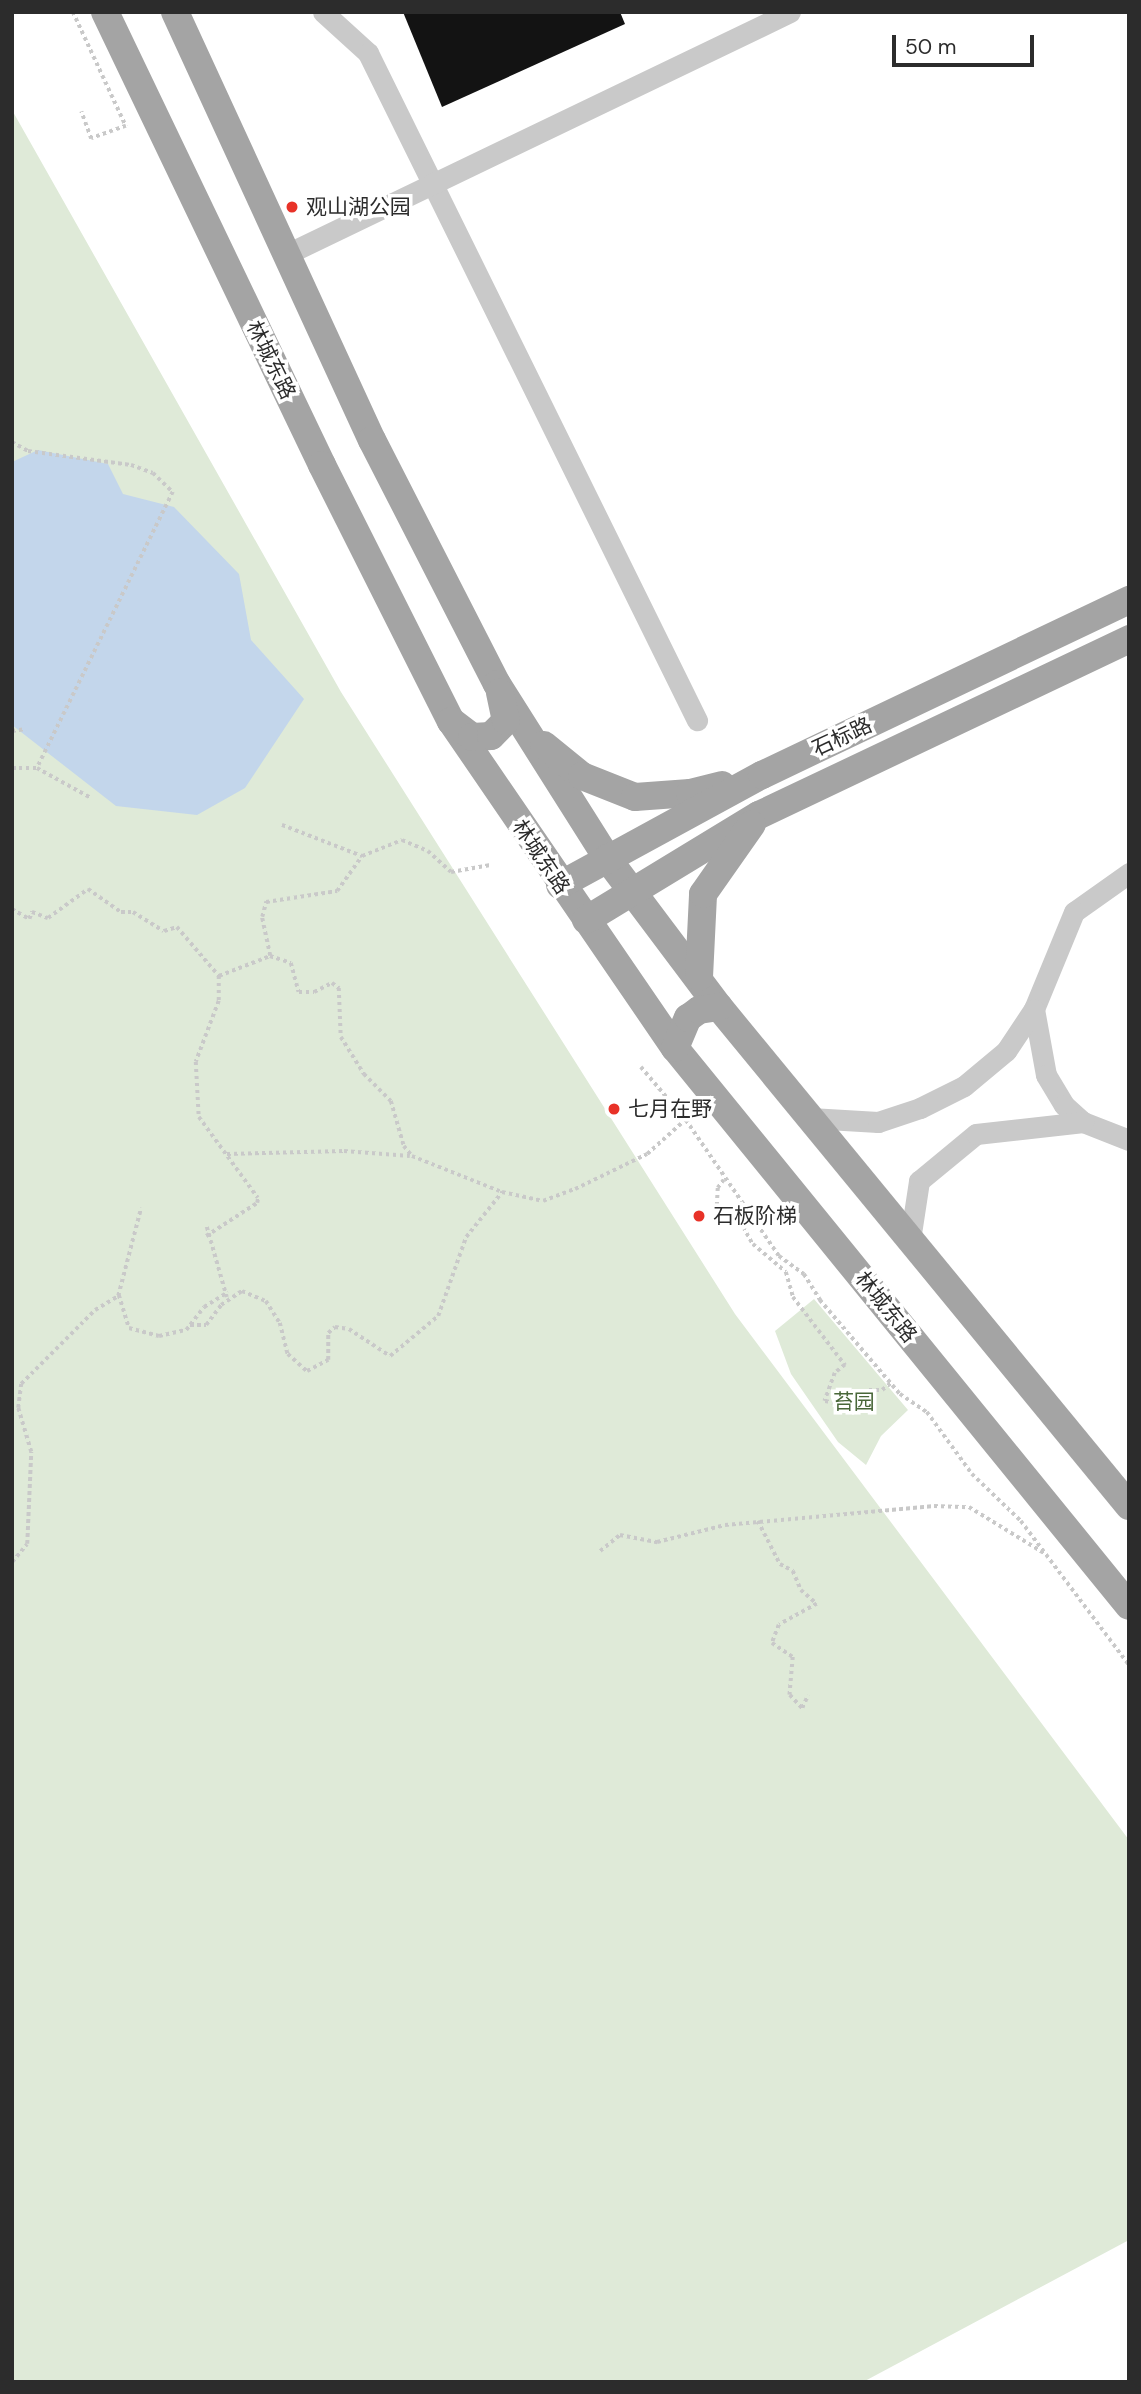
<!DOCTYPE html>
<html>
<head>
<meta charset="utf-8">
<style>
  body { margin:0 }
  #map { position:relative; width:1141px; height:2394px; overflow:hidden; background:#fff; font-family:"DM Sans","Noto Sans SC",sans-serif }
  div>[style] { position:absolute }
  .green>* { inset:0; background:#dfead8 }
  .water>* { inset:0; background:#c3d6eb }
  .building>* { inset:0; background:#131313 }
  .path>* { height:3.5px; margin-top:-1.75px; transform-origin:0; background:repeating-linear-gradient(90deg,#c9c9c9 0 3.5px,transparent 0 7px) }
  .minor>* { height:21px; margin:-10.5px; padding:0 10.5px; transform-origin:10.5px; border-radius:10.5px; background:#c9c9c9 }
  .major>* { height:28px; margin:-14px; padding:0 14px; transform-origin:14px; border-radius:14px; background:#a4a4a4 }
  .dots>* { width:19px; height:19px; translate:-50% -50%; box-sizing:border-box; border:4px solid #fff; border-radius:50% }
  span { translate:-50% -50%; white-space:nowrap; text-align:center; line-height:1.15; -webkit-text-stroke:7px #fff; paint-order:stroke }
  .poi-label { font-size:21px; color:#2c2c2c }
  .left { translate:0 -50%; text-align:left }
  .street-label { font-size:21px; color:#2c2c2c }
  .park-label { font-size:21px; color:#496739 }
  .frame { position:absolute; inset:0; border:14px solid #2c2c2c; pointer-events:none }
  .scale { position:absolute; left:892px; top:35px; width:142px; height:32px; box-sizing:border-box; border:4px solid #2c2c2c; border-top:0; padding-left:9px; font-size:21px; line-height:24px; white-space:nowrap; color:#2c2c2c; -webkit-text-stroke:5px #fff; paint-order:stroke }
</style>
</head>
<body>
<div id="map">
  <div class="green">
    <i style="clip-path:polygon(12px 110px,341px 692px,735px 1314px,1129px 1840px,1129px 2240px,863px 2382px,12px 2382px)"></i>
    <i style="clip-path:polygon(814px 1299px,908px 1410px,881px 1436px,866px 1465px,838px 1442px,791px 1374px,775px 1331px)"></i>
  </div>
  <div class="water">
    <i style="clip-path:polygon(38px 450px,108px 464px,123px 494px,174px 507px,239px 574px,251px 640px,304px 699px,245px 788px,197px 815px,116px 806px,12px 725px,12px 462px)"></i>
  </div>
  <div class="building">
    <i style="clip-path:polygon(403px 12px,620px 12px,625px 24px,442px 107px)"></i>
  </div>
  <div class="path">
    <i style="left:73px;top:12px;width:126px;rotate:65.1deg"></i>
    <i style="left:126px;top:126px;width:37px;rotate:160deg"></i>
    <i style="left:91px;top:139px;width:29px;rotate:-110deg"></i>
    <i style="left:12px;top:442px;width:18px;rotate:29deg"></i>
    <i style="left:28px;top:451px;width:104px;rotate:7.7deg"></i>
    <i style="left:131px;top:465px;width:23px;rotate:20deg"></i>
    <i style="left:153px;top:473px;width:28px;rotate:44deg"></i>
    <i style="left:173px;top:492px;width:308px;rotate:116.2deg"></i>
    <i style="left:12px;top:731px;width:14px;rotate:-8deg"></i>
    <i style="left:12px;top:768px;width:25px"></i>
    <i style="left:37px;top:768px;width:62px;rotate:29.1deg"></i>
    <i style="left:282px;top:825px;width:86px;rotate:21.2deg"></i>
    <i style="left:12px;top:909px;width:20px;rotate:30deg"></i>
    <i style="left:29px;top:919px;width:8px;rotate:-67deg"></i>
    <i style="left:32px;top:912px;width:17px;rotate:21deg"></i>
    <i style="left:48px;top:918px;width:49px;rotate:-35.9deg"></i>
    <i style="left:88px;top:889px;width:40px;rotate:34.9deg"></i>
    <i style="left:121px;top:912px;width:12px"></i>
    <i style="left:133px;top:912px;width:36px;rotate:32deg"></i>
    <i style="left:164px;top:931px;width:14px;rotate:-17deg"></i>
    <i style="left:177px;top:927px;width:65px;rotate:49.4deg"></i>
    <i style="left:219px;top:976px;width:55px;rotate:-21.4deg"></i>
    <i style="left:270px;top:956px;width:40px;rotate:-102deg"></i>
    <i style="left:262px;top:917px;width:16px;rotate:-75deg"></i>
    <i style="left:266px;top:902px;width:72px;rotate:-8.8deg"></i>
    <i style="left:337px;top:891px;width:43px;rotate:-54.5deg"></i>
    <i style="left:362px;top:856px;width:43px;rotate:-21.8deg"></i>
    <i style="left:402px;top:840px;width:28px;rotate:23deg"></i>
    <i style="left:428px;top:851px;width:31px;rotate:42deg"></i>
    <i style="left:451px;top:872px;width:40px;rotate:-10deg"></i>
    <i style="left:270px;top:956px;width:22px;rotate:18deg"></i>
    <i style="left:291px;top:963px;width:30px;rotate:75deg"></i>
    <i style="left:299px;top:992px;width:15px"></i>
    <i style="left:314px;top:992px;width:20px;rotate:-27deg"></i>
    <i style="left:332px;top:983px;width:9px;rotate:36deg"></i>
    <i style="left:339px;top:988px;width:49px;rotate:87.7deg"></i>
    <i style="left:341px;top:1037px;width:44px;rotate:58.1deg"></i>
    <i style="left:364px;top:1074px;width:38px;rotate:45deg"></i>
    <i style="left:391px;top:1101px;width:47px;rotate:73.9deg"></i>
    <i style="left:404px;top:1146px;width:13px;rotate:51deg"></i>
    <i style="left:412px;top:1156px;width:97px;rotate:21.8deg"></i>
    <i style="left:502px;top:1192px;width:42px;rotate:12.4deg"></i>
    <i style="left:543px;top:1201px;width:34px;rotate:-21deg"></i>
    <i style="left:575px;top:1189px;width:80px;rotate:-25.9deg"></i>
    <i style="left:647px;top:1154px;width:52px;rotate:-41.9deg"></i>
    <i style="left:219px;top:976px;width:25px;rotate:90deg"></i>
    <i style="left:219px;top:1001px;width:65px;rotate:110.7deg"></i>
    <i style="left:196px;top:1062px;width:55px;rotate:86.9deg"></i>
    <i style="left:199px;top:1117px;width:100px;rotate:53.9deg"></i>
    <i style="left:641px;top:1067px;width:70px;rotate:49.7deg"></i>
    <i style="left:686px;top:1120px;width:165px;rotate:55.6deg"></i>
    <i style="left:779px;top:1256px;width:31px;rotate:36deg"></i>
    <i style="left:804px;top:1274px;width:31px;rotate:58deg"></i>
    <i style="left:820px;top:1300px;width:123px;rotate:49.6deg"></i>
    <i style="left:900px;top:1394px;width:32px;rotate:34deg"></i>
    <i style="left:927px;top:1412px;width:77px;rotate:54deg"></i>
    <i style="left:972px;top:1474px;width:68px;rotate:43.8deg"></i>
    <i style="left:1021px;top:1521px;width:180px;rotate:53.1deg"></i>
    <i style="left:227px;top:1154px;width:117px;rotate:-1.5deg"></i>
    <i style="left:344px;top:1151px;width:66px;rotate:4.3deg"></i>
    <i style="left:724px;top:1180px;width:10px;rotate:127deg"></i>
    <i style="left:718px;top:1188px;width:19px;rotate:93deg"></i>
    <i style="left:717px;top:1207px;width:27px;rotate:31deg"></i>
    <i style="left:740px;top:1221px;width:26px;rotate:61deg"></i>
    <i style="left:753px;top:1244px;width:43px;rotate:40.3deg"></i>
    <i style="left:786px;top:1272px;width:26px;rotate:74deg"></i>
    <i style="left:793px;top:1297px;width:86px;rotate:52.6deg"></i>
    <i style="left:845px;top:1365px;width:13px;rotate:141deg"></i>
    <i style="left:835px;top:1373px;width:30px;rotate:110deg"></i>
    <i style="left:825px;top:1401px;width:34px;rotate:10deg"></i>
    <i style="left:858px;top:1407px;width:20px;rotate:-57deg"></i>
    <i style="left:869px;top:1390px;width:13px"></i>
    <i style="left:882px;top:1390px;width:11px;rotate:-38deg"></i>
    <i style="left:207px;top:1227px;width:73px;rotate:74.1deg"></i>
    <i style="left:206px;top:1236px;width:61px;rotate:-32.9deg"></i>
    <i style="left:257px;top:1203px;width:6px;rotate:-81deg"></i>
    <i style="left:119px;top:1295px;width:34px;rotate:73deg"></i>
    <i style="left:129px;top:1328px;width:31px;rotate:15deg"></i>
    <i style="left:159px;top:1336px;width:28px;rotate:-13deg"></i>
    <i style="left:186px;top:1330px;width:29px;rotate:-52deg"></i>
    <i style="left:204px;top:1307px;width:28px;rotate:-32deg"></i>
    <i style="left:190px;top:1325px;width:16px"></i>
    <i style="left:206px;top:1325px;width:25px;rotate:-53deg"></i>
    <i style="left:221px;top:1305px;width:25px;rotate:-34deg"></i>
    <i style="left:242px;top:1291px;width:26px;rotate:23deg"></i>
    <i style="left:266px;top:1301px;width:26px;rotate:58deg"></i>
    <i style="left:280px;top:1323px;width:32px;rotate:76deg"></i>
    <i style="left:288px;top:1354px;width:25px;rotate:42deg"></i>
    <i style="left:307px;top:1371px;width:24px;rotate:-28deg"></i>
    <i style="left:328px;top:1360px;width:27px;rotate:-90deg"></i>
    <i style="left:328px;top:1333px;width:9px;rotate:-41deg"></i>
    <i style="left:335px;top:1327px;width:14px;rotate:8deg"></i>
    <i style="left:349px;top:1329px;width:49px;rotate:33.4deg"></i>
    <i style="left:390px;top:1356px;width:62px;rotate:-39.8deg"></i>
    <i style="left:438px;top:1316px;width:84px;rotate:-70.5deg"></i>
    <i style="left:466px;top:1237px;width:58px;rotate:-51.3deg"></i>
    <i style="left:758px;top:1521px;width:48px;rotate:62.9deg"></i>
    <i style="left:780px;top:1564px;width:15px;rotate:28deg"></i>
    <i style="left:793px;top:1571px;width:21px;rotate:67deg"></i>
    <i style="left:801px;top:1590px;width:21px;rotate:41deg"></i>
    <i style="left:817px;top:1604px;width:43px;rotate:151.1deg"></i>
    <i style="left:779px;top:1625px;width:19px;rotate:111deg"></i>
    <i style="left:772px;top:1643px;width:25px;rotate:34deg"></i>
    <i style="left:793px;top:1657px;width:38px;rotate:95deg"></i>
    <i style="left:790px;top:1695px;width:18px;rotate:47deg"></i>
    <i style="left:802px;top:1708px;width:14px;rotate:-65deg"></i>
    <i style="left:600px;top:1551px;width:26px;rotate:-39deg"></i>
    <i style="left:620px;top:1535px;width:38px;rotate:11deg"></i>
    <i style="left:657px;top:1542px;width:70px;rotate:-14deg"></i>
    <i style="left:725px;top:1525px;width:210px;rotate:-5.2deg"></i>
    <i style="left:934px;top:1506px;width:35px;rotate:2deg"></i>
    <i style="left:969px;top:1507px;width:88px;rotate:31.5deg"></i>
    <i style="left:12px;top:1562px;width:23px;rotate:-50deg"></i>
    <i style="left:27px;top:1544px;width:92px;rotate:-87.5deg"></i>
    <i style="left:31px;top:1452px;width:46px;rotate:-106.5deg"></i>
    <i style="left:18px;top:1408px;width:24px;rotate:-83deg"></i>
    <i style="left:21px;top:1384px;width:105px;rotate:-45deg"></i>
    <i style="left:95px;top:1310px;width:27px;rotate:-31deg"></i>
    <i style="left:118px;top:1296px;width:91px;rotate:-75.4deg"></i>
  </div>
  <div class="minor">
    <i style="left:323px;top:12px;width:61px;rotate:42.3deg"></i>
    <i style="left:368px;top:53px;width:744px;rotate:63.75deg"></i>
    <i style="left:287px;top:254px;width:558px;rotate:-25.69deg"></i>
    <i style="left:1129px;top:873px;width:67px;rotate:144.7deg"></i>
    <i style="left:1074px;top:912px;width:105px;rotate:112.4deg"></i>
    <i style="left:1034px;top:1009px;width:67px;rotate:79.7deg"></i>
    <i style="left:1046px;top:1075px;width:35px;rotate:59deg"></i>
    <i style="left:1064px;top:1105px;width:25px;rotate:42deg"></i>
    <i style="left:1083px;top:1122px;width:49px;rotate:21.4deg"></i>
    <i style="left:810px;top:1118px;width:68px;rotate:3.4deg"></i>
    <i style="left:878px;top:1122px;width:44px;rotate:-18.4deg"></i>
    <i style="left:920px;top:1108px;width:49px;rotate:-26.6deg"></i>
    <i style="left:964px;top:1086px;width:55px;rotate:-39.8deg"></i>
    <i style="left:1006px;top:1051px;width:50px;rotate:-56.3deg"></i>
    <i style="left:910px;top:1240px;width:60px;rotate:-81.3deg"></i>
    <i style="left:919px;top:1181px;width:74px;rotate:-39.5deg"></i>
    <i style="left:976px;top:1134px;width:108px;rotate:-6.4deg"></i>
  </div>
  <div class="major">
    <i style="left:105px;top:12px;width:502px;rotate:64.4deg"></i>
    <i style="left:322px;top:465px;width:287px;rotate:63.3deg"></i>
    <i style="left:451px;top:721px;width:396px;rotate:55.6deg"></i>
    <i style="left:675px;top:1048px;width:719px;rotate:50.87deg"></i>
    <i style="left:175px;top:12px;width:471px;rotate:65.3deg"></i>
    <i style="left:372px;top:440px;width:274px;rotate:62.9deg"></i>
    <i style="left:497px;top:684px;width:206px;rotate:57.7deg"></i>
    <i style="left:607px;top:858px;width:186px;rotate:53.1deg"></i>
    <i style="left:719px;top:1007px;width:646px;rotate:50.59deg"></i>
    <i style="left:451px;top:721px;width:26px;rotate:37deg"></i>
    <i style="left:472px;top:737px;width:19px;rotate:-3deg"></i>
    <i style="left:491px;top:736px;width:21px;rotate:-45deg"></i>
    <i style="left:506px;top:721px;width:29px;rotate:-102deg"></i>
    <i style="left:544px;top:745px;width:49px;rotate:39.2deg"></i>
    <i style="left:582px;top:776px;width:57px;rotate:21.6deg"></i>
    <i style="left:635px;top:797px;width:55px;rotate:-4.2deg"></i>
    <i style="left:690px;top:793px;width:33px;rotate:-14deg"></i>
    <i style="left:560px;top:885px;width:230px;rotate:-28.6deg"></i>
    <i style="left:762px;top:775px;width:407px;rotate:-25.5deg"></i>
    <i style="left:586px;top:920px;width:202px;rotate:-31.3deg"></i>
    <i style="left:759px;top:815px;width:410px;rotate:-25.4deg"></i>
    <i style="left:699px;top:977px;width:83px;rotate:-87.2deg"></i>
    <i style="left:703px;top:894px;width:85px;rotate:-55deg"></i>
    <i style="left:675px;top:1048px;width:33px;rotate:-67deg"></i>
    <i style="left:688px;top:1018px;width:14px;rotate:-36deg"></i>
    <i style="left:699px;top:1010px;width:20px;rotate:-9deg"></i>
  </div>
  <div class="dots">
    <i style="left:292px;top:207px;background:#e83228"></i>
    <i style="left:614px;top:1109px;background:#e83228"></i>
    <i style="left:699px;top:1216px;background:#e83228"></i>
  </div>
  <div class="poi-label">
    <span class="left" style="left:306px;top:207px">观山湖公园</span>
    <span class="left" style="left:628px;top:1109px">七月在野</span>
    <span class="left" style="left:713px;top:1216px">石板阶梯</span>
  </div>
  <div class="street-label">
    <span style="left:271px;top:360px;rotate:64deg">林城东路</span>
    <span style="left:842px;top:737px;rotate:-25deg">石标路</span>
    <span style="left:541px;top:857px;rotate:56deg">林城东路</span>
    <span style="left:886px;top:1307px;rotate:51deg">林城东路</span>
  </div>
  <div class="park-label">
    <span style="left:854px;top:1402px">苔园</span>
  </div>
  <div class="frame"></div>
  <div class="scale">50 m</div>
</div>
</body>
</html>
